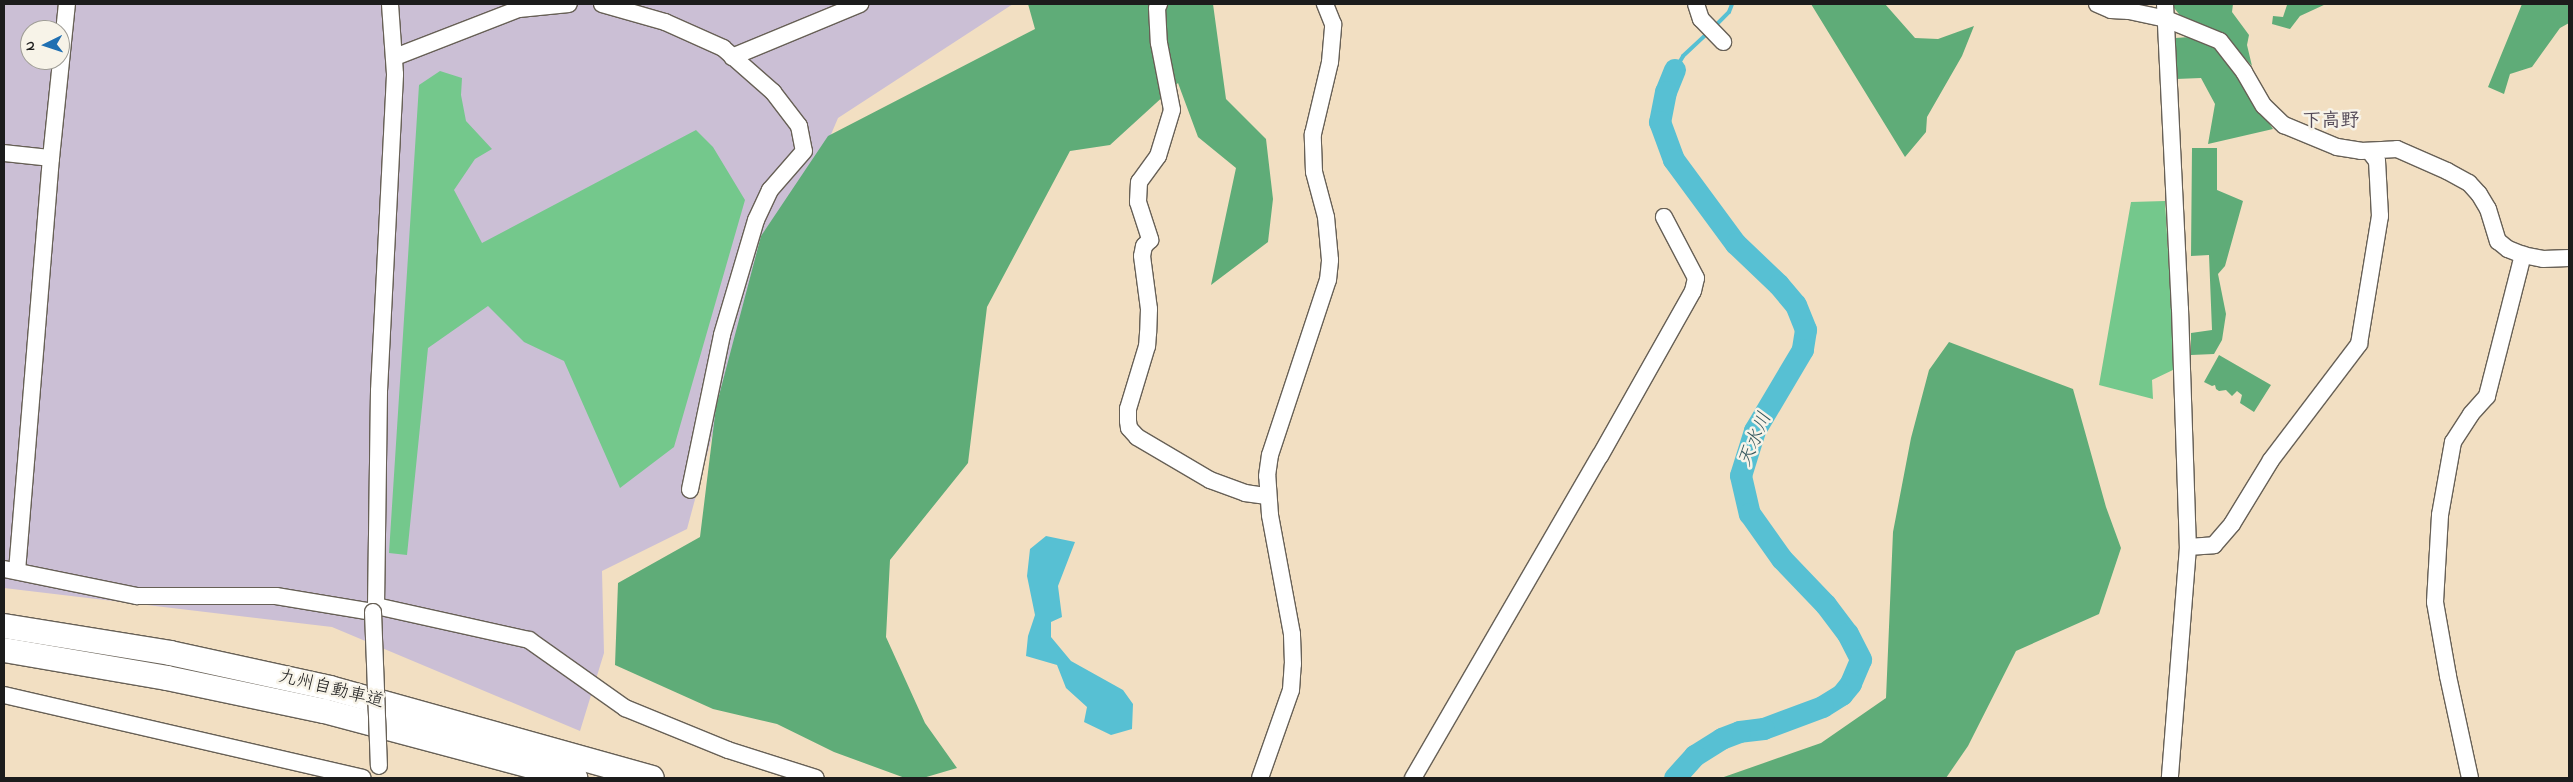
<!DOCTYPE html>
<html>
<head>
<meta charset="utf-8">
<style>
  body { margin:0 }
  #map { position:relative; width:2573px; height:782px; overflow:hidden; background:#f2dfc2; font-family:"Indie Flower","Klee One",sans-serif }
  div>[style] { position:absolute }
  .industrial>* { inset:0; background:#cbbfd5 }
  .green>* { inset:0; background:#74c88c }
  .forest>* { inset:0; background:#5fac78 }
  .water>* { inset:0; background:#57c0d3 }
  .stream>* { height:4px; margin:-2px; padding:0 2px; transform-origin:2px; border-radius:2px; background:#57c0d3 }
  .river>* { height:22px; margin:-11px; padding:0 11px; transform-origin:11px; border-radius:11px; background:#57c0d3 }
  .roads { filter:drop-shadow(1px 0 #676056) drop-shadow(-1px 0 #676056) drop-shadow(0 1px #676056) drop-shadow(0 -1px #676056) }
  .minor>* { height:16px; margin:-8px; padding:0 8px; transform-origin:8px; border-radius:8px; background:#fff }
  .highway>* { height:24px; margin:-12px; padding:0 12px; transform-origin:12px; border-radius:12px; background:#fff }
  .bridges { filter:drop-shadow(1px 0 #676056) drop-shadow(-1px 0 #676056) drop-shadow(0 1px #676056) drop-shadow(0 -1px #676056) }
  .minor-bridge>* { height:16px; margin:-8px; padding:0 8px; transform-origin:8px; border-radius:8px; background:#fff }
  span { translate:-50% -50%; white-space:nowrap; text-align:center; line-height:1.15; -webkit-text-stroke:5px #f7f3e8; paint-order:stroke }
  .street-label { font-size:18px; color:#1c1c1c }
  .neighbourhood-label { font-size:19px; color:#524856; font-weight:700 }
  .water-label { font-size:19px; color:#31555c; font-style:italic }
  .frame { position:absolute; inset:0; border:5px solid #1c1c1c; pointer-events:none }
  .north { position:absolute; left:20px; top:20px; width:50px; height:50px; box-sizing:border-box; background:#f7f3e8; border:1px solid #9f9d96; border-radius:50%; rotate:266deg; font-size:14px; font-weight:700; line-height:20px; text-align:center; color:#1c1c1c }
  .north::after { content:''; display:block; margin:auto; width:18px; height:22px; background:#1f6fb2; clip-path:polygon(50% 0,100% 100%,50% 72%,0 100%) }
</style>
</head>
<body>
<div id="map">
  <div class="industrial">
    <i style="clip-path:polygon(evenodd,4px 4px,1013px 4px,838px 118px,728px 377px,687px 529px,602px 571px,604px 653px,580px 731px,332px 627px,4px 588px,4px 4px,30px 30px,60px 30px,60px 60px,30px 60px,30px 30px)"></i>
  </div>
  <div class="green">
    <i style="clip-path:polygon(440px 71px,462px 78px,461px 95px,466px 121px,492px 149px,475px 159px,454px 190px,482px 243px,696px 130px,713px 147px,745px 200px,674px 447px,620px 488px,564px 361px,524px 342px,488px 306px,428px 348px,407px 555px,389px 553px,419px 85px)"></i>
    <i style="clip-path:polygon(2165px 201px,2175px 369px,2152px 380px,2153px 399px,2099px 385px,2131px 202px)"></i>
  </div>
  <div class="forest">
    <i style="clip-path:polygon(1028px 4px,1213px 4px,1226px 99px,1266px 139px,1273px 199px,1268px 242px,1211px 285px,1236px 168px,1198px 137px,1178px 83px,1110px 145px,1070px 151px,987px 307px,968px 463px,890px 560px,886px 637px,925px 723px,957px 768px,923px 778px,905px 778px,834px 752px,777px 724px,713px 709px,615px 665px,618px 583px,700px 537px,716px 407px,761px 236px,828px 136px,1035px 29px)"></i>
    <i style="clip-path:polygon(1811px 4px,1885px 4px,1915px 38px,1938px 39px,1974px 26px,1962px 56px,1927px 117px,1926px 132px,1905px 157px)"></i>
    <i style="clip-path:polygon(2171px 4px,2233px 4px,2232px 12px,2249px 35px,2247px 45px,2252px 66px,2224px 35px,2182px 18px)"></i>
    <i style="clip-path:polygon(2281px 4px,2326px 4px,2300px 16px,2290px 29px,2272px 24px,2273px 16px,2283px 17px,2287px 5px)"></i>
    <i style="clip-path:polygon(2522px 4px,2569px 4px,2569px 23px,2560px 28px,2532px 67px,2510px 74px,2504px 94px,2488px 87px)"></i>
    <i style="clip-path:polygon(2190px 37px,2212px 45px,2230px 64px,2273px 129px,2208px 144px,2215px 104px,2201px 78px,2176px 79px,2175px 38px)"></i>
    <i style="clip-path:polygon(2192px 148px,2217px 148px,2217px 190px,2243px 201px,2225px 266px,2218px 274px,2226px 314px,2222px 340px,2214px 354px,2191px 355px,2191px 333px,2212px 330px,2209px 255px,2191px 256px)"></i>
    <i style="clip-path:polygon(1949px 342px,2073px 389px,2106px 507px,2121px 548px,2099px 614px,2016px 651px,1968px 746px,1946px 778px,1721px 778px,1821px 743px,1886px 698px,1893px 532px,1911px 438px,1929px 370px)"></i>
    <i style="clip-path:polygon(2219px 355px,2271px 385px,2254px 412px,2240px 403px,2242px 395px,2237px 391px,2232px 396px,2226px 390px,2219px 391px,2216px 389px,2215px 385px,2212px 386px,2204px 382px)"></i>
  </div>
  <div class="water">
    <i style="clip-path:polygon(1046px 536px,1075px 542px,1058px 586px,1062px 617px,1051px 622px,1051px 637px,1071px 661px,1123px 690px,1133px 704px,1132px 729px,1111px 735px,1084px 722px,1087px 707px,1066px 688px,1057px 665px,1026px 656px,1028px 636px,1035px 615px,1027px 576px,1030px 549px)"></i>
  </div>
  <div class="stream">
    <i style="left:1714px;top:27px;width:21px;rotate:-45deg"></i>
    <i style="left:1729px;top:12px;width:9px;rotate:-69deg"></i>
    <i style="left:1675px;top:70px;width:16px;rotate:-60deg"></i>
    <i style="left:1683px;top:56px;width:35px;rotate:-43deg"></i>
  </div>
  <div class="river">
    <i style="left:1675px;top:70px;width:24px;rotate:112deg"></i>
    <i style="left:1666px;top:92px;width:31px;rotate:101deg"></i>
    <i style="left:1660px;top:122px;width:40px;rotate:69.8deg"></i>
    <i style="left:1674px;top:160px;width:104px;rotate:53.6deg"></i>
    <i style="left:1736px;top:244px;width:59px;rotate:43.6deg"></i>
    <i style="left:1779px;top:285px;width:26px;rotate:50deg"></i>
    <i style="left:1796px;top:305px;width:27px;rotate:68deg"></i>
    <i style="left:1806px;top:330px;width:20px;rotate:99deg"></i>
    <i style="left:1803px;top:350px;width:94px;rotate:120.7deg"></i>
    <i style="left:1755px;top:431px;width:47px;rotate:107.3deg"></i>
    <i style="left:1741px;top:476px;width:39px;rotate:77deg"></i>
    <i style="left:1750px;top:514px;width:55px;rotate:54.6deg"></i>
    <i style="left:1782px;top:559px;width:64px;rotate:46.3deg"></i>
    <i style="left:1826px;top:605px;width:36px;rotate:53deg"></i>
    <i style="left:1848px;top:634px;width:29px;rotate:63deg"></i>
    <i style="left:1861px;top:660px;width:26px;rotate:113deg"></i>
    <i style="left:1851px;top:684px;width:14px;rotate:129deg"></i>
    <i style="left:1842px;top:695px;width:22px;rotate:148deg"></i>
    <i style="left:1823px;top:707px;width:63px;rotate:159.6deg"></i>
    <i style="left:1764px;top:729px;width:24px;rotate:173deg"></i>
    <i style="left:1740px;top:732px;width:19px;rotate:159deg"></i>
    <i style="left:1722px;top:739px;width:32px;rotate:148deg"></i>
    <i style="left:1695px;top:756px;width:30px;rotate:132deg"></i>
  </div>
  <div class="roads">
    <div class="minor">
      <i style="left:602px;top:4px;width:66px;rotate:15.9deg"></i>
      <i style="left:665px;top:22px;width:64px;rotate:24.1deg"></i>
      <i style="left:723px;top:48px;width:67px;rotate:41.3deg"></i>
      <i style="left:773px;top:92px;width:43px;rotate:52.6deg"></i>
      <i style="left:799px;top:126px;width:25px;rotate:79deg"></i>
      <i style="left:804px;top:151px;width:52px;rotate:131.1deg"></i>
      <i style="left:770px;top:190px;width:33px;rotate:115deg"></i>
      <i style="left:756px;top:220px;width:120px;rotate:106.5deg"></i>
      <i style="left:722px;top:335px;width:158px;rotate:101.7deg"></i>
      <i style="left:1159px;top:4px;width:4px;rotate:117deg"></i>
      <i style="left:1157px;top:8px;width:35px;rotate:87deg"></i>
      <i style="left:1159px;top:43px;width:68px;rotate:79deg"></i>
      <i style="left:1172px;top:110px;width:48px;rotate:106.9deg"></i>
      <i style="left:1158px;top:156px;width:32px;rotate:126deg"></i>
      <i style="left:1139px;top:182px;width:20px;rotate:93deg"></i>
      <i style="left:1138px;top:202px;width:40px;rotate:72deg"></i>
      <i style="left:1150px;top:240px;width:8px;rotate:135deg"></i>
      <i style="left:1144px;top:246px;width:10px;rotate:101deg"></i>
      <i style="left:1142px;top:256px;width:53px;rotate:82.5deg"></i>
      <i style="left:1149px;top:309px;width:24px;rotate:92deg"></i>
      <i style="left:1148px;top:333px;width:13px;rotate:94deg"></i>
      <i style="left:1147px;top:346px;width:66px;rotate:106.8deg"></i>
      <i style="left:1128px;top:409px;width:12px;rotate:90deg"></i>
      <i style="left:1128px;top:421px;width:7px;rotate:82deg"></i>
      <i style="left:1129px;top:428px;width:12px;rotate:48deg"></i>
      <i style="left:1137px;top:437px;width:85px;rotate:30.5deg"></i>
      <i style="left:1210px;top:480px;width:37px;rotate:20deg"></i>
      <i style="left:1245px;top:493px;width:22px;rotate:8deg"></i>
      <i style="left:1696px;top:4px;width:16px;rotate:72deg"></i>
      <i style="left:1701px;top:19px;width:32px;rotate:46deg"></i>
      <i style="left:2097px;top:4px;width:15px;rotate:23deg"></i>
      <i style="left:2111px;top:10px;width:18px;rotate:3deg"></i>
      <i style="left:2129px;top:11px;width:38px;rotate:12deg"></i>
      <i style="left:2166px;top:19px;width:58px;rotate:22.2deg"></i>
      <i style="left:2220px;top:41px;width:39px;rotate:52deg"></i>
      <i style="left:2244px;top:72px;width:39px;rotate:60deg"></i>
      <i style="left:2264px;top:106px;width:28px;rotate:44deg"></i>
      <i style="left:2284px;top:125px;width:57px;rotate:22.5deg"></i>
      <i style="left:2337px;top:147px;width:24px;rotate:9deg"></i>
      <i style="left:2361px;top:151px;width:36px;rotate:-3deg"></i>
      <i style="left:2397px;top:149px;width:55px;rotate:23.7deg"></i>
      <i style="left:2447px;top:171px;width:25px;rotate:29deg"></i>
      <i style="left:2469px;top:183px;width:15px;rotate:48deg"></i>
      <i style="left:2479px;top:194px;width:17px;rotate:59deg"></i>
      <i style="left:2488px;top:209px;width:34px;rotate:73deg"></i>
      <i style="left:2498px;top:241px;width:13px;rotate:39deg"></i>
      <i style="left:2508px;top:249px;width:16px;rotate:22deg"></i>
      <i style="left:2523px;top:255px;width:20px;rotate:11deg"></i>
      <i style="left:2543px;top:259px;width:26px;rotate:-2deg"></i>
      <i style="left:2165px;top:4px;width:305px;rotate:87.2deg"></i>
      <i style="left:2180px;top:309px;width:238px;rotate:88.1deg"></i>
      <i style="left:2188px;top:547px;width:232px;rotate:94.5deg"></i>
      <i style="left:395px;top:57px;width:133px;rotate:-21.2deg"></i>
      <i style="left:519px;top:9px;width:50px;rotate:-5.7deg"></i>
      <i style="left:732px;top:57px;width:139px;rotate:-22.5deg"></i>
      <i style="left:4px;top:153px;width:47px;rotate:6.1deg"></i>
      <i style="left:2188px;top:547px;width:26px;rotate:-4deg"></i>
      <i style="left:2214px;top:545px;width:28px;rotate:-49deg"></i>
      <i style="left:2232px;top:524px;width:75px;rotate:-58.6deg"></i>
      <i style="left:2271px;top:460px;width:146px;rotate:-52.8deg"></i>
      <i style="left:2359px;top:344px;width:130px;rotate:-80.7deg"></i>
      <i style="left:2380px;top:216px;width:55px;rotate:-93.1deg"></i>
      <i style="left:2377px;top:161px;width:11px;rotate:-128deg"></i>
      <i style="left:4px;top:569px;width:136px;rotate:11.5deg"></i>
      <i style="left:137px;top:596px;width:139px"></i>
      <i style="left:276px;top:596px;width:98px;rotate:9.4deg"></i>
      <i style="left:373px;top:612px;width:7px;rotate:-63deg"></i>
      <i style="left:376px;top:606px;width:215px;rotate:-89.2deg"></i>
      <i style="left:379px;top:391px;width:317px;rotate:-87.1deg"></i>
      <i style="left:395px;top:74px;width:70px;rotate:-94.1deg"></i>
      <i style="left:17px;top:571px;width:414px;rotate:-85.3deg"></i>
      <i style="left:51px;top:158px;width:155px;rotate:-84.1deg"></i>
      <i style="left:376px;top:606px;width:157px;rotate:12.5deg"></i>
      <i style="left:529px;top:640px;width:118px;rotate:35.3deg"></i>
      <i style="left:625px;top:708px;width:111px;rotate:22.2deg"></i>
      <i style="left:728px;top:750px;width:92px;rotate:17.7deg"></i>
      <i style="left:4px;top:695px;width:368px;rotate:13deg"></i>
      <i style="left:1260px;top:778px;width:93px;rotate:-70.6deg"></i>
      <i style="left:1291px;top:690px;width:26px;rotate:-86deg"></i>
      <i style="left:1293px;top:664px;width:30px;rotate:-92deg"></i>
      <i style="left:1292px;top:634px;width:121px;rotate:-100.5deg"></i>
      <i style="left:1270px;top:515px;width:39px;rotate:-94deg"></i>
      <i style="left:1267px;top:476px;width:21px;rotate:-82deg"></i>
      <i style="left:1270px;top:455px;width:184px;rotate:-71.7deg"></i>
      <i style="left:1328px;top:280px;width:20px;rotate:-84deg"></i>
      <i style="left:1330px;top:260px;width:43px;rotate:-95.3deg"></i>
      <i style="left:1326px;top:217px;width:47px;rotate:-104.9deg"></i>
      <i style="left:1314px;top:172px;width:38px;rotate:-92deg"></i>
      <i style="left:1313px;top:134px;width:74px;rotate:-76.7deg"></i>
      <i style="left:1330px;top:62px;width:38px;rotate:-85deg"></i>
      <i style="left:1333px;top:24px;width:22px;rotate:-112deg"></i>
      <i style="left:1413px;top:778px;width:372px;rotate:-59.9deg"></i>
      <i style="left:1600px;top:456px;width:189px;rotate:-60.6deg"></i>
      <i style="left:1693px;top:291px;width:13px;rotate:-77deg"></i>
      <i style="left:1696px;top:278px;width:69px;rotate:-117.7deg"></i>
      <i style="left:2470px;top:778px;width:104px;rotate:-102.2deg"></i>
      <i style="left:2448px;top:676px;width:75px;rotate:-100deg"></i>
      <i style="left:2435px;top:602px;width:87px;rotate:-86.7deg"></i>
      <i style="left:2440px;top:515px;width:74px;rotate:-79.9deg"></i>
      <i style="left:2453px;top:442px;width:33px;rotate:-57deg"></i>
      <i style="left:2471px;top:414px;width:24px;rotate:-48deg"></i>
      <i style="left:2487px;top:396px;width:146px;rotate:-75.7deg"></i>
    </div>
    <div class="highway">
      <i style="left:4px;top:626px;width:168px;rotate:9.2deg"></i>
      <i style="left:170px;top:653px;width:164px;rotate:12.3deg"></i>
      <i style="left:330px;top:688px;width:334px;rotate:15.6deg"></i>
      <i style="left:4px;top:650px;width:165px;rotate:9.7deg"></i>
      <i style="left:167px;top:678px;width:160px;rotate:11.9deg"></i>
      <i style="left:324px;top:711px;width:260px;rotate:14.9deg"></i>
    </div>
  </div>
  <div class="bridges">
    <div class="minor-bridge">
      <i style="left:373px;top:612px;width:154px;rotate:87.8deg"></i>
    </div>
  </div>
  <div class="street-label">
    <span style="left:331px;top:690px;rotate:14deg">九州自動車道</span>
  </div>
  <div class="neighbourhood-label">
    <span style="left:2331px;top:122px">下高野</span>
  </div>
  <div class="water-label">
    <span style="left:1756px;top:440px;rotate:-67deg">天水川</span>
  </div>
  <div class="frame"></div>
  <div class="north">N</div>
</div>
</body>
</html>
